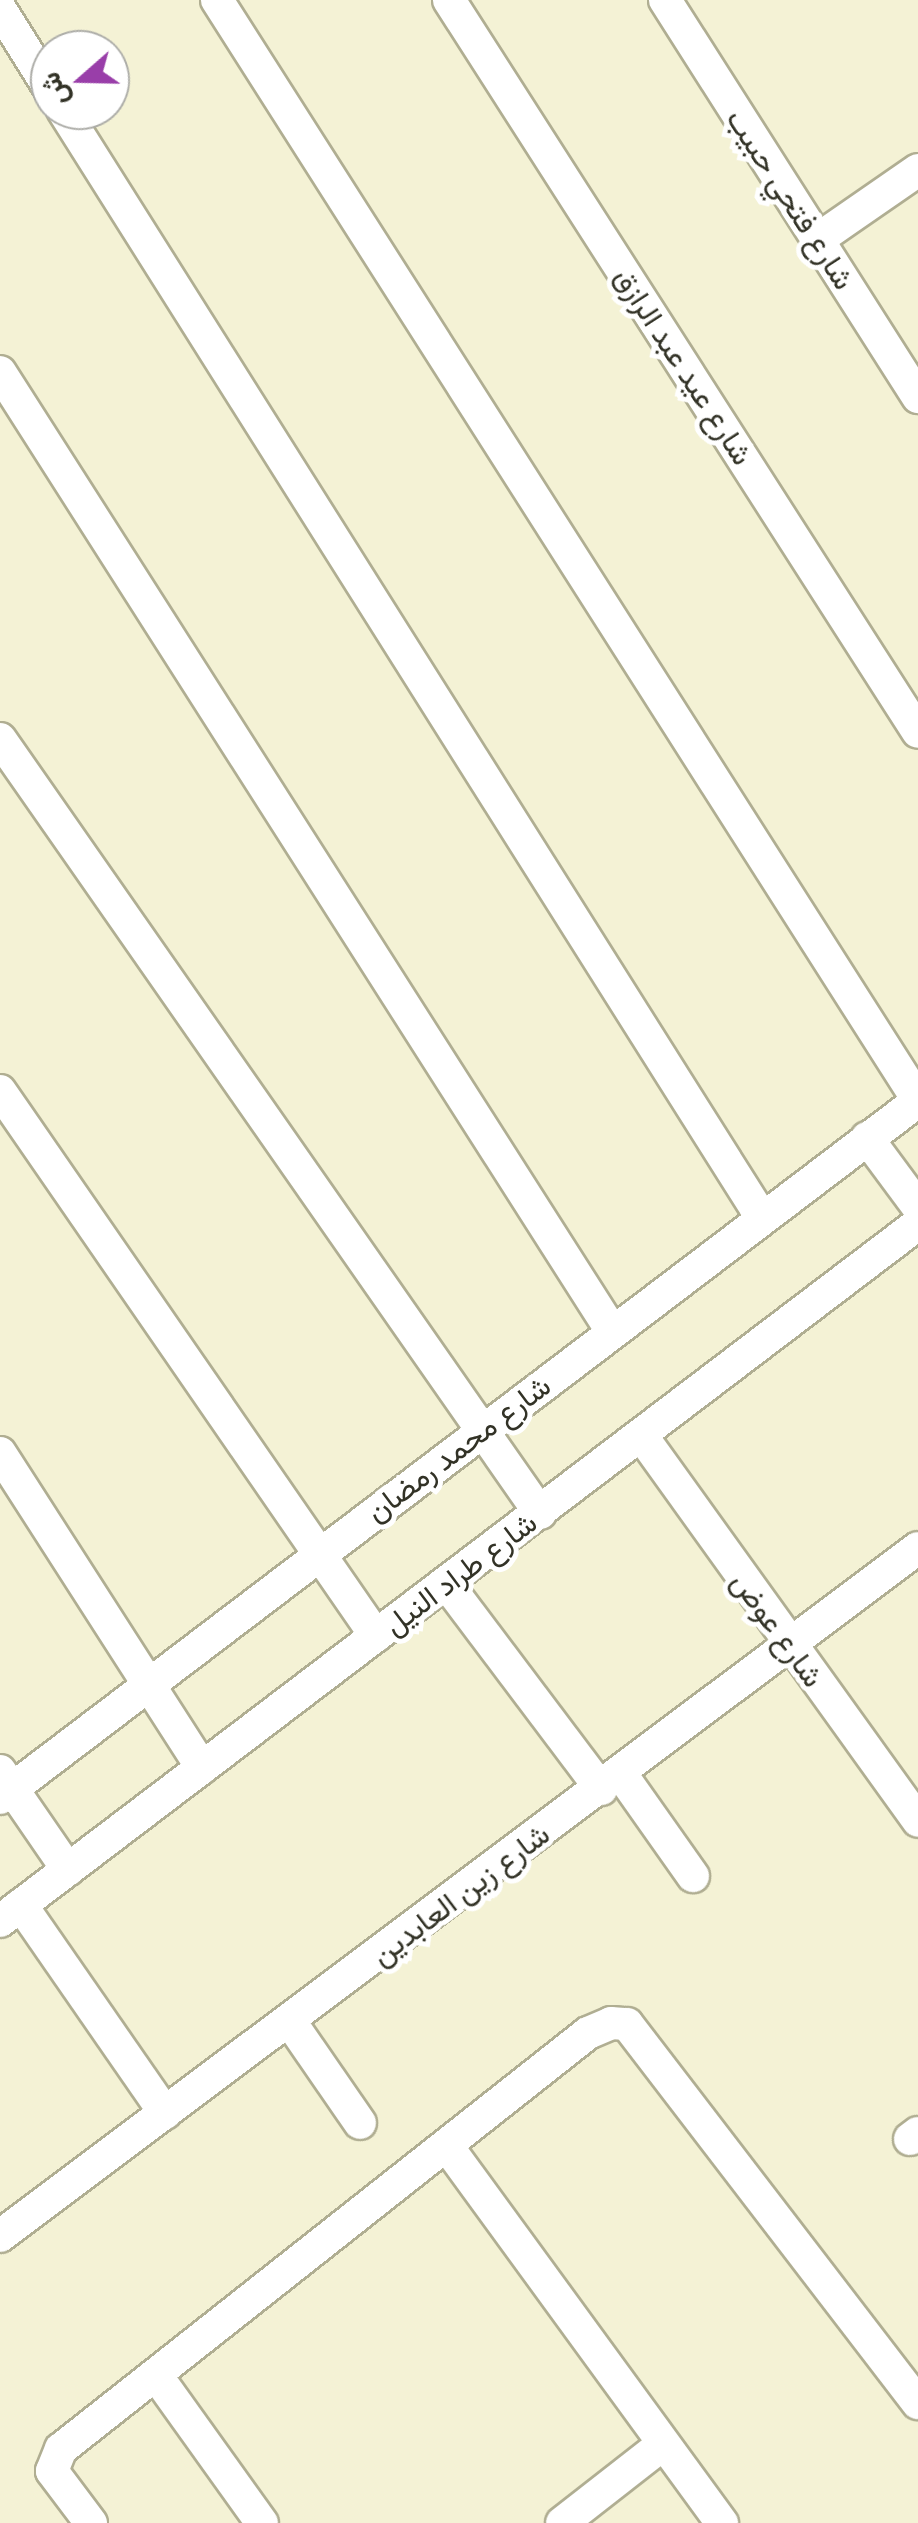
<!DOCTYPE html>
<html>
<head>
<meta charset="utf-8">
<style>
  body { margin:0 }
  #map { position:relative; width:918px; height:2523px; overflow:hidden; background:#f4f2d5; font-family:Ubuntu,Vazirmatn,sans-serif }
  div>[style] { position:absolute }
  .roads { filter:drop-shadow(2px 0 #b0ae92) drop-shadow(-2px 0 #b0ae92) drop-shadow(0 2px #b0ae92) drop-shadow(0 -2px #b0ae92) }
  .street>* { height:32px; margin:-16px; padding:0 16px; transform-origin:16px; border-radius:16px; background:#fff }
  span { translate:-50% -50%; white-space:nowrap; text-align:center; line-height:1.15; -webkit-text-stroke:10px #fff; paint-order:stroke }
  .street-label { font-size:30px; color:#323226 }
  .north { position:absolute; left:30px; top:30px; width:100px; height:100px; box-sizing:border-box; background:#fff; border:2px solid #adada8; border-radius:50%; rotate:250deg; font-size:28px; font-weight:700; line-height:40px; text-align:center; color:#323226 }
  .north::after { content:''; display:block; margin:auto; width:35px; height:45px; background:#993ea9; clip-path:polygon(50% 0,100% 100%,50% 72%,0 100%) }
</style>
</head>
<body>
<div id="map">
  <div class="roads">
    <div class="street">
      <i style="left:217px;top:0;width:1304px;rotate:57.49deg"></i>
      <i style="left:449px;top:0;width:869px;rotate:57.35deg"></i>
      <i style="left:665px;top:0;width:471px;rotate:57.5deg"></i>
      <i style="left:0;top:9px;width:94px;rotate:58deg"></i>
      <i style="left:63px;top:110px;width:1310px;rotate:57.75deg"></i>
      <i style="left:817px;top:240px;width:123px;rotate:-34.7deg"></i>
      <i style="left:0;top:372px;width:1138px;rotate:57.46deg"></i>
      <i style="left:0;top:739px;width:944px;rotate:55.1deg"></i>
      <i style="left:0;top:1091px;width:662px;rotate:55.4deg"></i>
      <i style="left:867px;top:1138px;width:86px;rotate:53.5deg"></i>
      <i style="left:641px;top:1435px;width:475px;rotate:54.3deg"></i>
      <i style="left:0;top:1453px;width:374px;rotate:57.3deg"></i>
      <i style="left:446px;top:1583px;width:258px;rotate:53deg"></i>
      <i style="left:0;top:1771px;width:120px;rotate:55.5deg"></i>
      <i style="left:621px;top:1774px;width:125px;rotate:54.8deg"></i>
      <i style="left:0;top:1798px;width:1153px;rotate:-37.21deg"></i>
      <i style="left:21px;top:1905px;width:253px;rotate:55.3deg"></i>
      <i style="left:0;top:1921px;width:1153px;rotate:-37.21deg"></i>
      <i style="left:289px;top:2020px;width:125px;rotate:55.4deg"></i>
      <i style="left:910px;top:2139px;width:10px;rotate:-37deg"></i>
      <i style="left:447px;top:2146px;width:467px;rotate:53.9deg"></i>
      <i style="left:0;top:2236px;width:1147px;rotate:-36.85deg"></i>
      <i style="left:156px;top:2375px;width:182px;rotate:54.4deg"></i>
      <i style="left:91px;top:2523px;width:65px;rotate:-126.9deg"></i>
      <i style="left:52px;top:2471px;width:24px;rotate:-68deg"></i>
      <i style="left:61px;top:2449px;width:671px;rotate:-38.29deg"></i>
      <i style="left:588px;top:2033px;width:25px;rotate:-23deg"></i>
      <i style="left:611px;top:2023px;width:16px;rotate:4deg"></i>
      <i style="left:627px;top:2024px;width:478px;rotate:52.5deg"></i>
      <i style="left:562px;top:2523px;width:128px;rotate:-38deg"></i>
    </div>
  </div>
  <div class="street-label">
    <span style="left:791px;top:199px;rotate:57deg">شارع فتحي حبيب</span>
    <span style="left:684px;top:366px;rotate:57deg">شارع عيد عبد الرازق</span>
    <span style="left:458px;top:1448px;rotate:-37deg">شارع محمد رمضان</span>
    <span style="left:460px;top:1573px;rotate:-37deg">شارع طراد النيل</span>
    <span style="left:778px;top:1629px;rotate:54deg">شارع عوض</span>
    <span style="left:460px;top:1894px;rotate:-37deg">شارع زين العابدين</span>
  </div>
  <div class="north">ش</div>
</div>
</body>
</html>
